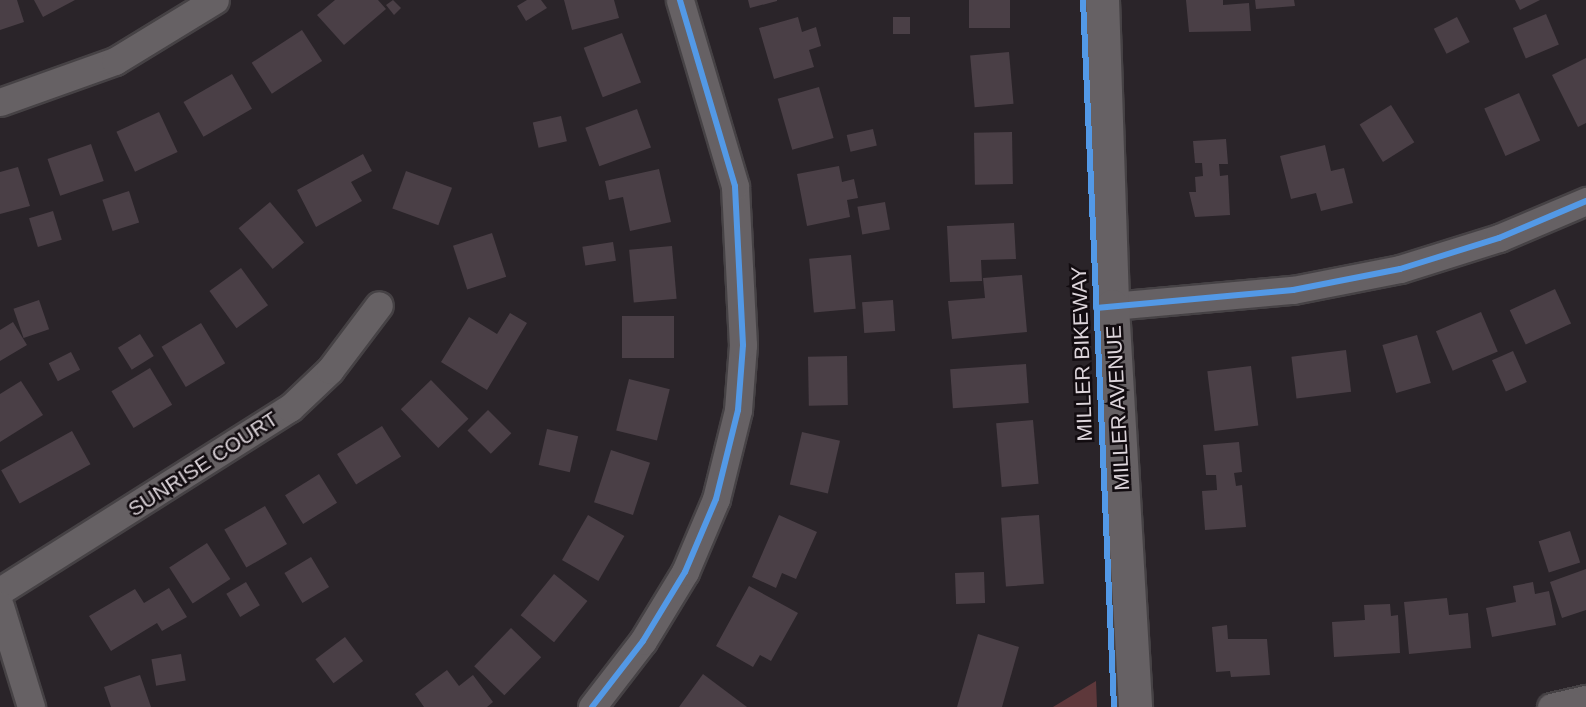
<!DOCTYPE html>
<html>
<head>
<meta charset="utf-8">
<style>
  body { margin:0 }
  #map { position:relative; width:1586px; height:707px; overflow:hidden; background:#2a2429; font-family:Arial,sans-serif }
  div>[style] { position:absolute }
  .green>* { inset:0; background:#5e383b }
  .building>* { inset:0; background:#4a3f46; transform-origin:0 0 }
  .roads { filter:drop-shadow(2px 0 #464245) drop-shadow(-2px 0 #464245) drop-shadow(0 2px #464245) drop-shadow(0 -2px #464245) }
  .street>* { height:27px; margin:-13.5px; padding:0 13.5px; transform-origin:13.5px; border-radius:13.5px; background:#666164 }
  .secondary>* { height:33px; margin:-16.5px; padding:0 16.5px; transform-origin:16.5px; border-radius:16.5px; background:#666164 }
  .cycleway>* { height:6px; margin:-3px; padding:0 3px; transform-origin:3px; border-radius:3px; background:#5399e6 }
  span { translate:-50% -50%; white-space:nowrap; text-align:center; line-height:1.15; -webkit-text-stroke:5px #120c10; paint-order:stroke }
  .street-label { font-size:21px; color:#ddd5db }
</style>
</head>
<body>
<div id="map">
  <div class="green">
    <i style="clip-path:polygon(1096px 681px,1097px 707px,1053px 707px)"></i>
  </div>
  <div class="building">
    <i style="clip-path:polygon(0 0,17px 0,24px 22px,0 30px)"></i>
    <i style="clip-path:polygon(34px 0,75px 0,43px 17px)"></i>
    <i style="clip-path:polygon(335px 0,378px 0,386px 9px,344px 45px,317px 15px)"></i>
    <i style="clip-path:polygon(393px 0,401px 8px,394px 15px,386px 5px)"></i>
    <i style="clip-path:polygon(527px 0,541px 0,547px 8px,526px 21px,517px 6px)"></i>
    <i style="clip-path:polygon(564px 0,614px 0,619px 18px,572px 30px)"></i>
    <i style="clip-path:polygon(748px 0,777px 0,777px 1px,750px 8px)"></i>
    <i style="left:969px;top:0;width:41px;height:28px"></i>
    <i style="clip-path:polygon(1186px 0,1223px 0,1223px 5px,1249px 3px,1251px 31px,1189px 32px)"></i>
    <i style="clip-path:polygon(1255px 0,1294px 0,1295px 6px,1256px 9px)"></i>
    <i style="clip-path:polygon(1515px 0,1540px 0,1520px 10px)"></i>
    <i style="left:1546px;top:14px;width:33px;height:36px;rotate:67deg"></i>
    <i style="clip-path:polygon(798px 17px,802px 32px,816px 27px,821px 46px,809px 50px,814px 67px,774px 79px,759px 28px)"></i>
    <i style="left:893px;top:17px;width:17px;height:17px"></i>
    <i style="left:1457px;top:17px;width:28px;height:26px;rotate:63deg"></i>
    <i style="left:302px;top:30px;width:37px;height:60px;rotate:57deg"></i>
    <i style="left:622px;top:33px;width:53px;height:41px;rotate:69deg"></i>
    <i style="left:1009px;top:52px;width:52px;height:39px;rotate:85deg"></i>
    <i style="clip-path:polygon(1586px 58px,1586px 123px,1578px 127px,1552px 75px)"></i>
    <i style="left:232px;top:74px;width:40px;height:56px;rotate:60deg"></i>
    <i style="left:819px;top:87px;width:53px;height:43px;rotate:74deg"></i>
    <i style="left:1519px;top:93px;width:52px;height:38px;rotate:66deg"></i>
    <i style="left:1391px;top:105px;width:44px;height:37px;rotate:58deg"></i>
    <i style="left:637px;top:109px;width:41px;height:55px;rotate:70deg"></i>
    <i style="left:159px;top:112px;width:44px;height:47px;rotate:65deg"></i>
    <i style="left:561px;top:116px;width:26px;height:29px;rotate:77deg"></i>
    <i style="left:873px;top:129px;width:17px;height:27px;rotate:77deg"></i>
    <i style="left:1012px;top:132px;width:52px;height:38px;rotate:89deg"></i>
    <i style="clip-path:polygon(1226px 139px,1228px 164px,1219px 164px,1220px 176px,1228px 175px,1230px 215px,1195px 217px,1189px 192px,1196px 192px,1195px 177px,1203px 176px,1202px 163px,1195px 163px,1193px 141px)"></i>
    <i style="left:91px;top:144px;width:39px;height:46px;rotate:71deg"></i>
    <i style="clip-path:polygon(1325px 145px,1331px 171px,1344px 168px,1353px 203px,1321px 211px,1316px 193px,1291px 199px,1280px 156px)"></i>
    <i style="clip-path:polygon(363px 154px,372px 171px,351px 182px,362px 201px,316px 227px,297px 190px)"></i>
    <i style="clip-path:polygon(839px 166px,842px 182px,854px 179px,858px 198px,847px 200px,850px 217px,807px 226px,797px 174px)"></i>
    <i style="clip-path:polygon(18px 167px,30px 206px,0 214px,0 172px)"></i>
    <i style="clip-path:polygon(659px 169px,671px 222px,630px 231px,623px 197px,609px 200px,605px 181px)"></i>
    <i style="left:406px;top:171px;width:49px;height:40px;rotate:20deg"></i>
    <i style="left:129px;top:191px;width:33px;height:28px;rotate:72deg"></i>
    <i style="left:270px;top:202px;width:53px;height:41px;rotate:50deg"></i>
    <i style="left:885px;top:202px;width:28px;height:28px;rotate:80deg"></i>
    <i style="left:53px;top:211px;width:30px;height:25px;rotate:73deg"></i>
    <i style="clip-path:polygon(1014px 223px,1016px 259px,981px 260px,982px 281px,950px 282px,947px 226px)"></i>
    <i style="left:492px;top:233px;width:46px;height:41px;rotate:72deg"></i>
    <i style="left:613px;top:242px;width:19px;height:31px;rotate:81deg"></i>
    <i style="left:672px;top:246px;width:53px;height:43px;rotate:85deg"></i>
    <i style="left:851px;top:255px;width:54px;height:42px;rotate:85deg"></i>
    <i style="left:241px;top:268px;width:46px;height:39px;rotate:54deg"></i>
    <i style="clip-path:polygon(1022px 275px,1027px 332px,952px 339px,948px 301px,985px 298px,983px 278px)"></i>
    <i style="left:1555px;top:289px;width:38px;height:50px;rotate:65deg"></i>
    <i style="left:39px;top:300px;width:31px;height:27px;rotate:71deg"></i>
    <i style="left:893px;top:300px;width:31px;height:31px;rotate:86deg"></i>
    <i style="left:1481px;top:312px;width:43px;height:49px;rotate:67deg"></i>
    <i style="clip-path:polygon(510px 313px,527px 323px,487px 390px,441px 362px,469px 317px,497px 334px)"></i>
    <i style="left:622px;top:316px;width:52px;height:42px"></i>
    <i style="clip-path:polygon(13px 322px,27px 345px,0 361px,0 330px)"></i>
    <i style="left:201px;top:323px;width:47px;height:46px;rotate:59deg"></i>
    <i style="left:140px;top:334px;width:26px;height:26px;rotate:58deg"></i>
    <i style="left:1417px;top:335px;width:50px;height:36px;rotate:74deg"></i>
    <i style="left:1346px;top:350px;width:42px;height:55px;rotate:83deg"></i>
    <i style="left:1513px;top:351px;width:34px;height:23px;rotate:66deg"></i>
    <i style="left:71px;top:352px;width:20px;height:25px;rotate:63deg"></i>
    <i style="left:847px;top:356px;width:49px;height:39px;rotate:89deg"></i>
    <i style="left:1026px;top:364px;width:39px;height:76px;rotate:86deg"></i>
    <i style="left:1251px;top:366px;width:60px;height:44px;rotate:83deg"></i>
    <i style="left:150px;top:368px;width:43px;height:45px;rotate:59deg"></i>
    <i style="left:629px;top:379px;width:42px;height:53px;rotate:14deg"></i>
    <i style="left:431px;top:380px;width:54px;height:42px;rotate:46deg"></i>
    <i style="clip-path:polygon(21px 381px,43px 415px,0 442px,0 394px)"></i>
    <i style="left:488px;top:410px;width:33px;height:29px;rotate:45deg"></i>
    <i style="left:1033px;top:420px;width:64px;height:37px;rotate:85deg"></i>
    <i style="left:382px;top:426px;width:36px;height:53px;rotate:58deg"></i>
    <i style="left:547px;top:429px;width:32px;height:37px;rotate:13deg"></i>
    <i style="left:72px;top:431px;width:38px;height:81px;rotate:61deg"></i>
    <i style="left:802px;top:432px;width:39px;height:54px;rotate:13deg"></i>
    <i style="clip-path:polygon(1239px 442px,1242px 472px,1234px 473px,1236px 486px,1242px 485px,1246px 527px,1205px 530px,1202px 491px,1217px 490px,1216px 475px,1206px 475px,1203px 445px)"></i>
    <i style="left:611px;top:450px;width:41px;height:55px;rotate:18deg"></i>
    <i style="left:319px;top:474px;width:34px;height:40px;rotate:58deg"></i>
    <i style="left:265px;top:506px;width:44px;height:47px;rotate:60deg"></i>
    <i style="left:588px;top:515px;width:42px;height:52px;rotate:30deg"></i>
    <i style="clip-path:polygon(779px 515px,817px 532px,796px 579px,782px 573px,776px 588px,752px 577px)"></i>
    <i style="left:1039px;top:515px;width:69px;height:38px;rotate:86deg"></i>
    <i style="left:1570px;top:531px;width:33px;height:33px;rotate:72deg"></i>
    <i style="left:207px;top:543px;width:43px;height:45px;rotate:57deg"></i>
    <i style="left:311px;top:557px;width:35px;height:31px;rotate:59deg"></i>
    <i style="clip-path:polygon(1586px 569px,1586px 610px,1562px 618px,1550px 582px)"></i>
    <i style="left:984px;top:572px;width:31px;height:29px;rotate:88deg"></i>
    <i style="left:554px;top:574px;width:43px;height:53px;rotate:39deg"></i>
    <i style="left:246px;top:582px;width:27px;height:23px;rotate:59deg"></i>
    <i style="clip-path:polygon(1533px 582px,1535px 594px,1549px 591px,1556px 625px,1492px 637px,1486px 608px,1516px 602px,1513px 586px)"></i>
    <i style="clip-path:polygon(749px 586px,798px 613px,771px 661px,760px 655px,753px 667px,716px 646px)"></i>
    <i style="clip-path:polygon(169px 588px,187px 617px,162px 631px,157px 623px,111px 651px,89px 616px,135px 589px,144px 603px)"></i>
    <i style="clip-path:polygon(1447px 598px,1449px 615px,1468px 613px,1471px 648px,1409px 654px,1404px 602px)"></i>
    <i style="clip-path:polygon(1390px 604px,1391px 616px,1398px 615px,1400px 653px,1334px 657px,1332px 622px,1365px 620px,1364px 605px)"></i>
    <i style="clip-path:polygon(1227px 625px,1228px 639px,1267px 639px,1270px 675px,1231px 677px,1230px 671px,1216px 672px,1212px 627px)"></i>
    <i style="left:511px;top:628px;width:42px;height:53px;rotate:44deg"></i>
    <i style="clip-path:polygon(978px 634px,1019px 647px,1002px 707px,957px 707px)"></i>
    <i style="left:345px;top:637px;width:30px;height:37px;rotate:53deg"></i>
    <i style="left:181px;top:654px;width:27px;height:30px;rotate:80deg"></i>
    <i style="clip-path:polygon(447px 670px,459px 686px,473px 675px,493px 702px,487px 707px,424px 707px,415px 694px)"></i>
    <i style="clip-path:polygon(703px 674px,747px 707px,679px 707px)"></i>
    <i style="clip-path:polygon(140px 675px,151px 707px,111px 707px,104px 687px)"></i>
  </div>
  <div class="roads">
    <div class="street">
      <i style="left:0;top:102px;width:122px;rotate:-19.6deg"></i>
      <i style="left:115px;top:61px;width:117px;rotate:-31.4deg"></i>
      <i style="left:1112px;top:306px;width:182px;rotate:-5.1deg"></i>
      <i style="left:1293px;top:290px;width:109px;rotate:-11.1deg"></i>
      <i style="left:1400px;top:269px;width:104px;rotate:-17.4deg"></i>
      <i style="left:1499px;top:238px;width:95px;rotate:-23deg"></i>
      <i style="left:0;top:591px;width:343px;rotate:-32.3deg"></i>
      <i style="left:290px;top:408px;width:55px;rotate:-43.5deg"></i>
      <i style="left:330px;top:370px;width:81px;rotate:-53deg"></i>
      <i style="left:0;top:606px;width:106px;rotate:72.9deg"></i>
      <i style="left:592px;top:707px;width:83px;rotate:-52.3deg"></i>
      <i style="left:643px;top:641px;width:81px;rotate:-58.7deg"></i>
      <i style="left:685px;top:572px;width:79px;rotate:-67deg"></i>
      <i style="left:716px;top:499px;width:92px;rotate:-76.1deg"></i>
      <i style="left:738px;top:410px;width:65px;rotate:-85.6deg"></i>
      <i style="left:743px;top:345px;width:159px;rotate:-92.9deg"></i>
      <i style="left:735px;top:186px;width:194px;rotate:-106.5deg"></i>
      <i style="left:1551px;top:707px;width:36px;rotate:-13deg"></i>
    </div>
    <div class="secondary">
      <i style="left:1102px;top:0;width:306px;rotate:88.1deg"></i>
      <i style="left:1112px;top:306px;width:402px;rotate:86.7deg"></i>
    </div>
  </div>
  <div class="cycleway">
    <i style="left:1083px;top:0;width:708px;rotate:87.49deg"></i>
    <i style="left:1096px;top:308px;width:198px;rotate:-5.2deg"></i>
    <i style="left:1293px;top:290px;width:109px;rotate:-11.1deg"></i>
    <i style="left:1400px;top:269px;width:104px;rotate:-17.4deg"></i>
    <i style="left:1499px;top:238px;width:95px;rotate:-23deg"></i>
    <i style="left:592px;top:707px;width:83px;rotate:-52.3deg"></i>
    <i style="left:643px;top:641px;width:81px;rotate:-58.7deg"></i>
    <i style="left:685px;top:572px;width:79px;rotate:-67deg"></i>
    <i style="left:716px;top:499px;width:92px;rotate:-76.1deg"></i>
    <i style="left:738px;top:410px;width:65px;rotate:-85.6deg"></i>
    <i style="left:743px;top:345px;width:159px;rotate:-92.9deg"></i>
    <i style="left:735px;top:186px;width:194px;rotate:-106.5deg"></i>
  </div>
  <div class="street-label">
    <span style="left:1082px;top:354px;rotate:-92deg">MILLER BIKEWAY</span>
    <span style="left:1118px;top:408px;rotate:-93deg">MILLER AVENUE</span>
    <span style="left:203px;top:464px;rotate:-33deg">SUNRISE COURT</span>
  </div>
</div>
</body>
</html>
